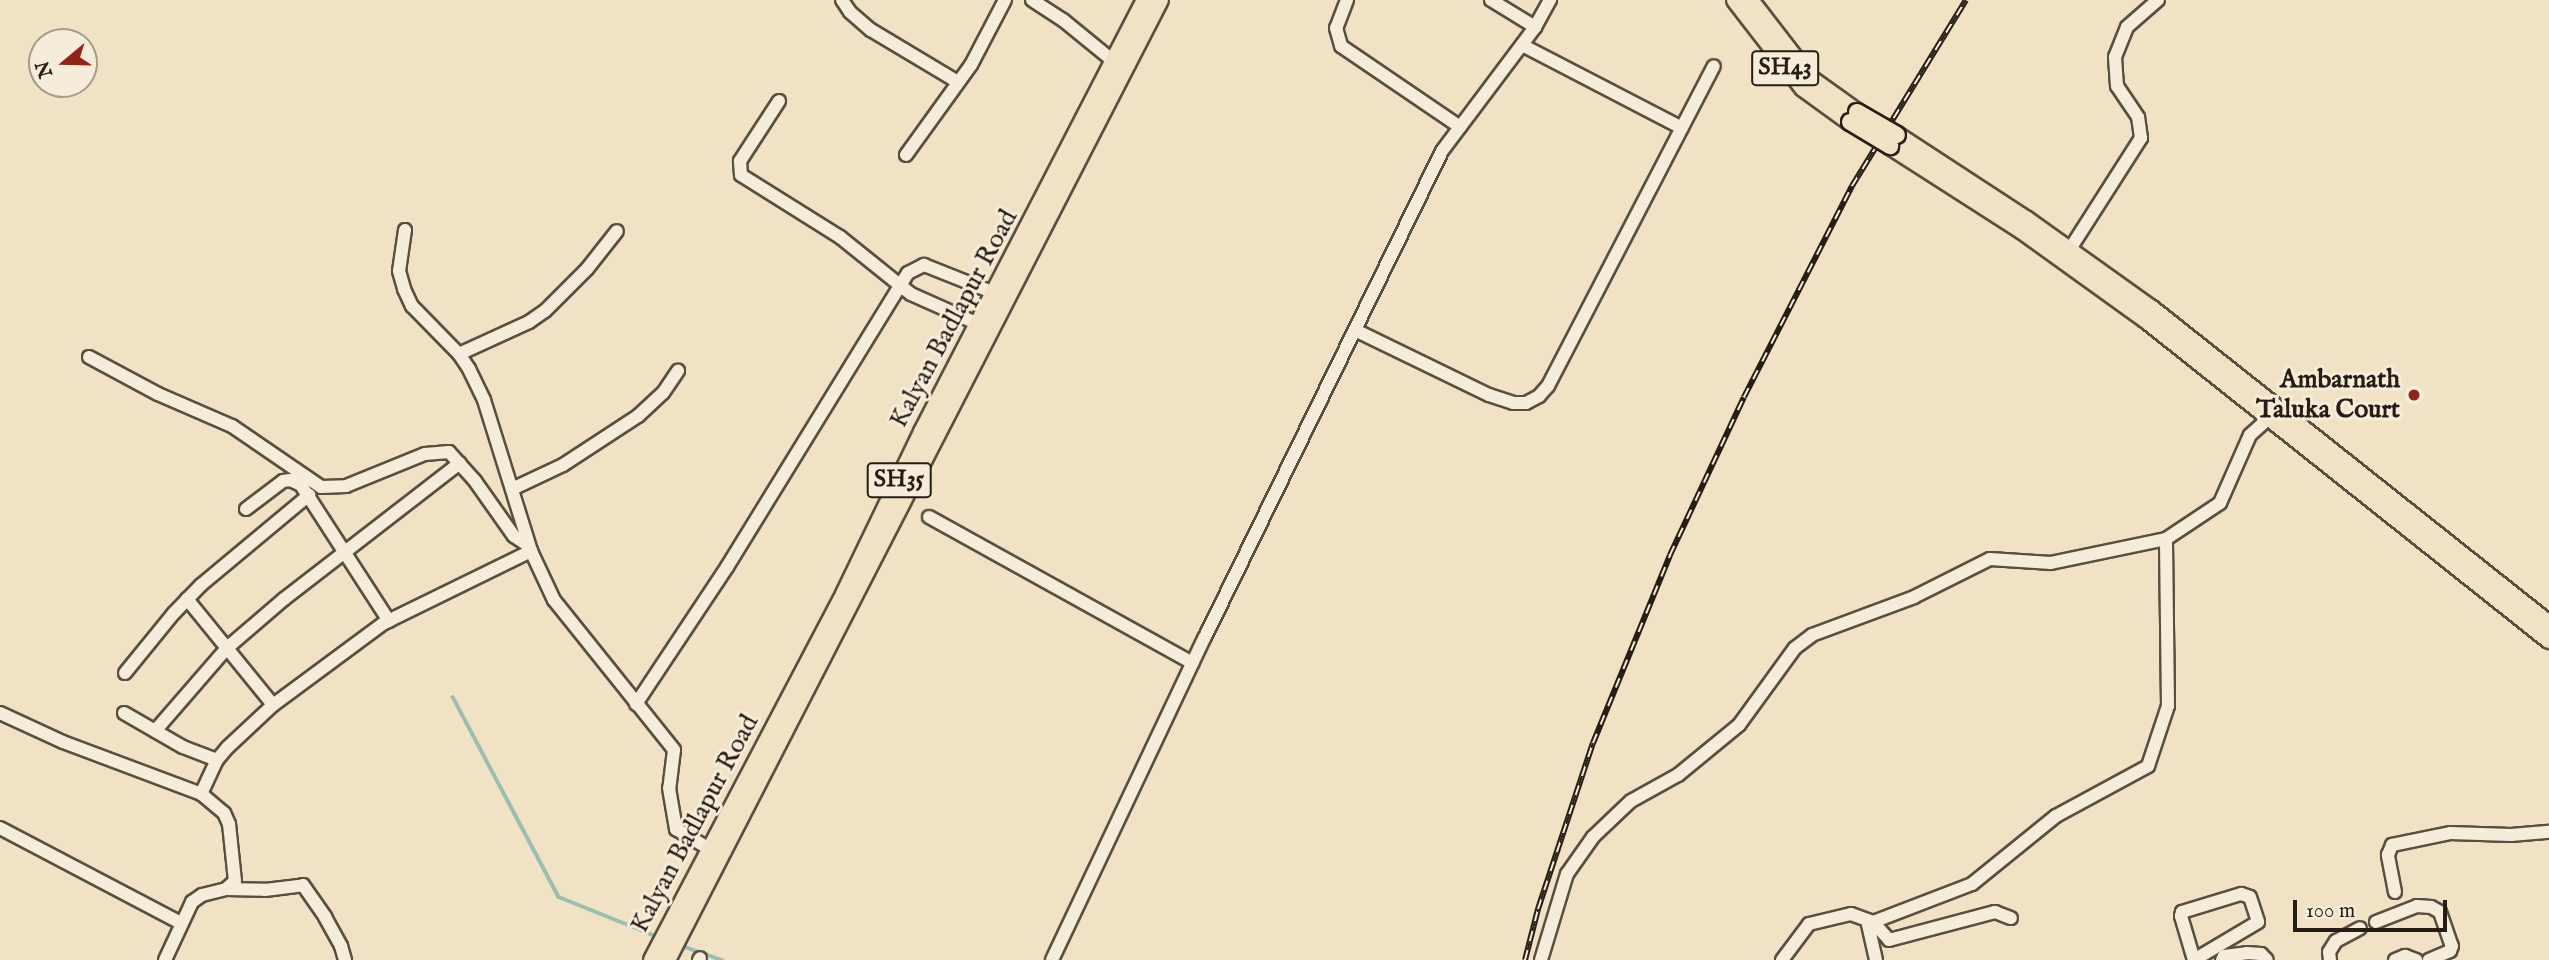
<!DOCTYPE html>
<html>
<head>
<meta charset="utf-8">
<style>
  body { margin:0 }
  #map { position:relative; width:2549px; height:960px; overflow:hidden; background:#f1e2c6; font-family:"IM FELL English",serif }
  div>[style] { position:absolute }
  .stream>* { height:3.5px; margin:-1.75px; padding:0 1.75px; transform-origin:1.75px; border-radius:1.75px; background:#9bbeb0 }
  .roads { filter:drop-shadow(2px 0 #594f40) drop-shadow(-2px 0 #594f40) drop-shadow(0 2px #594f40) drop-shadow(0 -2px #594f40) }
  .minor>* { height:12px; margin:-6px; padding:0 6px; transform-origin:6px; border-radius:6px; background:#f6ecda }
  .major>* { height:16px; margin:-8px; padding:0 8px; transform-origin:8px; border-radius:8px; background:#f1e2c6 }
  .rail>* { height:6px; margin-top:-3px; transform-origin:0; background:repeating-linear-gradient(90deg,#f6ecda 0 10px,#261e14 0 20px); box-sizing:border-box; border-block:2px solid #261e14 }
  .bridges { filter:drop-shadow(2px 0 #261e14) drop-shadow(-2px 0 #261e14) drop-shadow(0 2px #261e14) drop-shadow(0 -2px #261e14) }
  .major-bridge>* { height:16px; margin:-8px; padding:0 8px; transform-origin:8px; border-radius:8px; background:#f1e2c6 }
  .dots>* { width:19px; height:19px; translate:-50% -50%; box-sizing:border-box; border:4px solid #f6ecda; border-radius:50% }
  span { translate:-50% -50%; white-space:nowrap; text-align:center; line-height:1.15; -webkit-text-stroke:6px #f6ecda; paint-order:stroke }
  .shield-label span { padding:2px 5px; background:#f6ecda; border:2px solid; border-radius:5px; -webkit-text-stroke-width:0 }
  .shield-label { font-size:24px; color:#261e14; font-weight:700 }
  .street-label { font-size:26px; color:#261e14 }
  .poi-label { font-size:26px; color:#261e14; font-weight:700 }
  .right { translate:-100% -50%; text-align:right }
  .north { position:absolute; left:28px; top:28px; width:70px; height:70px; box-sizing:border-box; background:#f6ecda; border:2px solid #a39a8b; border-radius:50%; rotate:251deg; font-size:19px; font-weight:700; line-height:28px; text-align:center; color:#261e14 }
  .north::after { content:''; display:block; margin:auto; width:24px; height:32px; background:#8f2418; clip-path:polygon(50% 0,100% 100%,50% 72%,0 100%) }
  .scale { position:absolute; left:2293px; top:900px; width:154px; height:32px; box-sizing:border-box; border:4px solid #261e14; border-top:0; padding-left:9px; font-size:21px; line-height:24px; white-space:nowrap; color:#261e14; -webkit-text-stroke:5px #f6ecda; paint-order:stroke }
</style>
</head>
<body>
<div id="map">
  <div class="stream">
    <i style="left:453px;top:697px;width:226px;rotate:62.1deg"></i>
    <i style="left:559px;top:897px;width:101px;rotate:22deg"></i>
    <i style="left:679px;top:945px;width:46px;rotate:19.2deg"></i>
  </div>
  <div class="roads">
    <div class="minor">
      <i style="left:842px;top:0;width:14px;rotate:56deg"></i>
      <i style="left:850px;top:12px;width:28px;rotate:41deg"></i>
      <i style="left:871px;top:30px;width:101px;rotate:30.9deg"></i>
      <i style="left:1032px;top:0;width:37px;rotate:33deg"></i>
      <i style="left:1063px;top:20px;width:63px;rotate:39.2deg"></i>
      <i style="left:1347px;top:0;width:30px;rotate:111deg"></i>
      <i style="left:1336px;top:28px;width:19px;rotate:74deg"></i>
      <i style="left:1341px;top:46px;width:144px;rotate:34.2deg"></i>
      <i style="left:1491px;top:0;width:52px;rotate:31.5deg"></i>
      <i style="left:1522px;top:45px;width:180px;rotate:27.4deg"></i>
      <i style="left:779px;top:101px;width:72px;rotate:123deg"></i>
      <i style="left:740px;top:161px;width:14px;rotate:86deg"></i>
      <i style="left:741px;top:175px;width:117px;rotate:32.1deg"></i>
      <i style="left:840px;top:237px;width:91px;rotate:38.8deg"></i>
      <i style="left:911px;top:294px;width:73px;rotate:24.1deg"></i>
      <i style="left:906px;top:155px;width:111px;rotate:-54.2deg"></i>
      <i style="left:971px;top:65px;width:73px;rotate:-62.4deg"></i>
      <i style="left:405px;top:230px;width:41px;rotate:98.3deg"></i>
      <i style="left:399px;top:271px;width:19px;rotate:74deg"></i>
      <i style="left:404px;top:289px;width:19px;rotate:65deg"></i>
      <i style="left:412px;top:306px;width:67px;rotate:45.6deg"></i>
      <i style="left:459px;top:354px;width:18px;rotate:56deg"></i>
      <i style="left:469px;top:369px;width:34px;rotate:64deg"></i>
      <i style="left:484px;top:400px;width:158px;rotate:72.7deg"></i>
      <i style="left:2070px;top:249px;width:132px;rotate:-57.4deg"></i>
      <i style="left:2141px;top:138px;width:21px;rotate:-98deg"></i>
      <i style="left:2138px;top:117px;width:37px;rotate:-124deg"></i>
      <i style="left:2117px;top:86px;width:29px;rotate:-94deg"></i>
      <i style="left:2115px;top:57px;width:32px;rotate:-68deg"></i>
      <i style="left:2127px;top:27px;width:41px;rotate:-41.1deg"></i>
      <i style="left:1355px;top:330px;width:149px;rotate:25.9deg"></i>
      <i style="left:1489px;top:395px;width:25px;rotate:18deg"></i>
      <i style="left:1513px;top:403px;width:13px"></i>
      <i style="left:1526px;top:403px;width:15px;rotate:-28deg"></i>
      <i style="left:1539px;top:396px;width:13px;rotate:-48deg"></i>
      <i style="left:1548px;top:386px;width:360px;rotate:-62.6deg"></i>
      <i style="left:459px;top:354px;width:77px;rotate:-24.6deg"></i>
      <i style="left:529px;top:322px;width:19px;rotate:-35deg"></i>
      <i style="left:545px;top:311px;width:59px;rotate:-45deg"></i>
      <i style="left:587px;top:269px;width:48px;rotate:-51.7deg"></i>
      <i style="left:89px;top:357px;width:78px;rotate:28.2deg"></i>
      <i style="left:158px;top:394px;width:81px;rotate:23.4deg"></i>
      <i style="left:232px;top:426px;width:108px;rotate:34.4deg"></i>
      <i style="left:321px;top:487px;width:25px;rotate:-2deg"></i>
      <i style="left:346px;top:486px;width:85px;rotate:-22.1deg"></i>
      <i style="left:425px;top:454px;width:24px;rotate:-5deg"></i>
      <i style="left:449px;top:452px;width:39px;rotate:48deg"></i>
      <i style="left:475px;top:481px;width:67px;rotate:54.7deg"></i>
      <i style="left:514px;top:536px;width:18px;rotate:34deg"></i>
      <i style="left:512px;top:489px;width:56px;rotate:-25.2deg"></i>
      <i style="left:563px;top:465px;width:90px;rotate:-33.2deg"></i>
      <i style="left:638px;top:416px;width:34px;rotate:-43deg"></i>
      <i style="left:663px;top:393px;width:27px;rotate:-56deg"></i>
      <i style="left:246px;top:509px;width:46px;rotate:-37.1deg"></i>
      <i style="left:283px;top:481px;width:7px;rotate:-8deg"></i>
      <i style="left:290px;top:480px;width:12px;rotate:24deg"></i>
      <i style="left:301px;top:485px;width:162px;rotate:57.1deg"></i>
      <i style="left:929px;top:517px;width:301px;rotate:29deg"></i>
      <i style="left:187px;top:599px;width:136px;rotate:50.9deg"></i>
      <i style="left:125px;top:673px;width:77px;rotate:-50.8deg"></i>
      <i style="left:174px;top:613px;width:39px;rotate:-46deg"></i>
      <i style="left:201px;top:585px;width:141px;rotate:-39.8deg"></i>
      <i style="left:636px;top:704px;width:164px;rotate:-56.4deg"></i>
      <i style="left:727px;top:567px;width:345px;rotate:-58.4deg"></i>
      <i style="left:908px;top:273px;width:18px;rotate:-27deg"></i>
      <i style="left:924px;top:265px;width:84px;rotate:21.7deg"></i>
      <i style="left:0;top:713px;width:69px;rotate:24.7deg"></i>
      <i style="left:63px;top:742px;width:147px;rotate:20.6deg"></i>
      <i style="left:124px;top:713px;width:68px;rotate:30deg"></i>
      <i style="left:183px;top:747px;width:36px;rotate:21deg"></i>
      <i style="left:155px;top:731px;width:110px;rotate:-49.1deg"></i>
      <i style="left:227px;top:648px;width:75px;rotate:-40.7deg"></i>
      <i style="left:284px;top:599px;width:222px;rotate:-37.7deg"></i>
      <i style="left:0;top:828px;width:204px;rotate:27.7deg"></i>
      <i style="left:226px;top:889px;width:39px;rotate:1deg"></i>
      <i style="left:265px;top:890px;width:38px;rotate:-7deg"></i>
      <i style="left:303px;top:885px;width:39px;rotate:55deg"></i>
      <i style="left:325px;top:917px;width:33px;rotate:61deg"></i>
      <i style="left:341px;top:946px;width:15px;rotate:74deg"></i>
      <i style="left:2395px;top:892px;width:38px;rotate:-101deg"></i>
      <i style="left:2388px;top:855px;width:11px;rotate:-68deg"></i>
      <i style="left:2392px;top:845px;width:59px;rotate:-11.7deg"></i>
      <i style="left:2450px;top:833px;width:61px;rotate:1.9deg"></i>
      <i style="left:2511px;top:835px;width:38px;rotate:-5deg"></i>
      <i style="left:2241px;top:894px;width:9px;rotate:18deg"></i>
      <i style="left:2250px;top:897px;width:26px;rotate:72deg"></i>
      <i style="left:2258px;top:922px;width:74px;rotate:149.3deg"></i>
      <i style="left:2194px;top:960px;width:46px;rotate:-106.5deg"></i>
      <i style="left:2181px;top:916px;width:4px;rotate:-76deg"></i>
      <i style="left:2182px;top:912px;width:62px;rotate:-17deg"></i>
      <i style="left:1867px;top:920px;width:41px;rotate:77.3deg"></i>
      <i style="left:1873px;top:922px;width:106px;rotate:-21deg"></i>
      <i style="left:1972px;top:884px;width:108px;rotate:-39deg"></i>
      <i style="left:2056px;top:816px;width:105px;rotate:-28.5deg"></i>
      <i style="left:2148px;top:766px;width:63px;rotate:-71.6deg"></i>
      <i style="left:2168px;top:706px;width:167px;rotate:-90.7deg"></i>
      <i style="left:2166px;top:539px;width:65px;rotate:-33.7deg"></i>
      <i style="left:2220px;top:503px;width:74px;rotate:-66.2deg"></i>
      <i style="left:2250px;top:435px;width:27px;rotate:-42deg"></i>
      <i style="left:2376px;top:922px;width:44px;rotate:-21.3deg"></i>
      <i style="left:2417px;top:906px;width:14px;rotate:4deg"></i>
      <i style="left:2431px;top:907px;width:10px;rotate:29deg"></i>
      <i style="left:2440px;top:912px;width:36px;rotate:71deg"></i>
      <i style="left:2452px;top:946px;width:5px;rotate:112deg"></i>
      <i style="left:2450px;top:951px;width:23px;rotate:157deg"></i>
      <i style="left:165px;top:960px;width:64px;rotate:-65deg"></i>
      <i style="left:192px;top:902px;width:12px;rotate:-35deg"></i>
      <i style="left:202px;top:895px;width:25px;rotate:-14deg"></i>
      <i style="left:226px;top:889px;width:12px;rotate:-42deg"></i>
      <i style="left:235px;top:881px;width:57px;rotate:-96deg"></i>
      <i style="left:229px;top:824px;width:12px;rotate:-114deg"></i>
      <i style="left:224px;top:813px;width:30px;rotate:-140deg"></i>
      <i style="left:201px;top:794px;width:38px;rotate:-65deg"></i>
      <i style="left:217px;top:760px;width:17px;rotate:-50deg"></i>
      <i style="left:228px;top:747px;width:62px;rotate:-43deg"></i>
      <i style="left:273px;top:705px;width:138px;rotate:-36.5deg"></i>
      <i style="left:384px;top:623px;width:164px;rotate:-26.1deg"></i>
      <i style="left:531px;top:551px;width:54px;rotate:64.9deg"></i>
      <i style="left:554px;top:600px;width:192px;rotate:51.3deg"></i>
      <i style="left:674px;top:750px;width:38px;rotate:97deg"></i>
      <i style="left:669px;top:788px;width:42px;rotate:80.3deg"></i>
      <i style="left:676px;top:829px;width:49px;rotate:30.8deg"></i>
      <i style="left:699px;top:960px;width:2px;rotate:-63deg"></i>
      <i style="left:1052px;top:960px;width:357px;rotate:-64.7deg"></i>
      <i style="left:1205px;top:637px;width:541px;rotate:-64deg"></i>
      <i style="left:1442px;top:151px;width:155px;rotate:-53.1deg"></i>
      <i style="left:1535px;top:27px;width:31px;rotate:-61deg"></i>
      <i style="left:1541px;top:960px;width:90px;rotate:-73.2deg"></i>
      <i style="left:1567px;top:874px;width:45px;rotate:-54.9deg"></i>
      <i style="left:1593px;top:837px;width:52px;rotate:-43.5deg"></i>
      <i style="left:1631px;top:801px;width:54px;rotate:-29deg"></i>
      <i style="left:1678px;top:775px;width:79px;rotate:-39.3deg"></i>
      <i style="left:1739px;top:725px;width:95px;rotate:-54deg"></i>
      <i style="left:1795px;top:648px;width:21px;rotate:-37deg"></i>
      <i style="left:1812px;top:635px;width:109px;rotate:-20.4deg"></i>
      <i style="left:1914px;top:597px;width:85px;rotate:-26.6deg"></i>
      <i style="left:1990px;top:559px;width:61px;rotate:3.8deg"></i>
      <i style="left:2051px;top:563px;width:117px;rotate:-11.8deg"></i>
      <i style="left:1782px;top:960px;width:45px;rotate:-53.1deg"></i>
      <i style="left:1809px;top:924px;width:43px;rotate:-13.4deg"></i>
      <i style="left:1851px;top:914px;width:23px;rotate:20deg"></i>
      <i style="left:1873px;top:922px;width:24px;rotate:48deg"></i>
      <i style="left:1889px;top:940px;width:110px;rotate:-14.8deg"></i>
      <i style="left:1995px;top:912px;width:17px;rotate:21deg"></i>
      <i style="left:2222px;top:960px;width:4px;rotate:-63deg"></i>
      <i style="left:2224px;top:956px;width:23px;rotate:-7deg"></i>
      <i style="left:2247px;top:953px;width:14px;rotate:4deg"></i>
      <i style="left:2261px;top:954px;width:8px;rotate:45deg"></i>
      <i style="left:2330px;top:960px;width:8px;rotate:-97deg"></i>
      <i style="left:2329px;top:952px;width:13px;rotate:-58deg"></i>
      <i style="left:2336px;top:941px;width:27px;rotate:-28deg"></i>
      <i style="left:2395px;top:960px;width:11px;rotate:-22deg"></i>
      <i style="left:2405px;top:956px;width:12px;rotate:20deg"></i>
    </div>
    <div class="major">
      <i style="left:1735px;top:0;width:111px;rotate:52.3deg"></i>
      <i style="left:1803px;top:88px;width:58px;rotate:35.9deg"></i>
      <i style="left:1750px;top:0;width:100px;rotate:52.3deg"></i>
      <i style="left:1811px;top:79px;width:57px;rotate:35.7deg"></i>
      <i style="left:1897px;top:135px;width:155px;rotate:33.2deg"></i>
      <i style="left:2027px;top:220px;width:153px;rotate:35.5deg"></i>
      <i style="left:2152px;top:309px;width:507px;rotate:38.43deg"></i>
      <i style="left:1890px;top:146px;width:156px;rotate:32.7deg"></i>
      <i style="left:2021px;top:230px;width:153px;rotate:35.7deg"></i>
      <i style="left:2145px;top:319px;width:516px;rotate:38.47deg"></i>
      <i style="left:652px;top:960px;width:416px;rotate:-62.3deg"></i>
      <i style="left:845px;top:592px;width:178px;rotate:-64.3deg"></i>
      <i style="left:922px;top:432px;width:486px;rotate:-62.7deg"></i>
      <i style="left:667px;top:960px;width:1079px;rotate:-62.82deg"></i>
    </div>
  </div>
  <div class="rail">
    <i style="left:1525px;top:960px;width:53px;rotate:-75.7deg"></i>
    <i style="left:1538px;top:909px;width:175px;rotate:-71.7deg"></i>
    <i style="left:1593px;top:743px;width:203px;rotate:-67.7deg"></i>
    <i style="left:1670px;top:555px;width:174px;rotate:-64.9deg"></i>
    <i style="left:1744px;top:397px;width:237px;rotate:-62.9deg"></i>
    <i style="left:1852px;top:186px;width:218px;rotate:-58.5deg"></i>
  </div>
  <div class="bridges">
    <div class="major-bridge">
      <i style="left:1857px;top:112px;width:46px;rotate:29.9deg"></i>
      <i style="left:1850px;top:122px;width:47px;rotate:31deg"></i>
    </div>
  </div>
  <div class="dots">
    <i style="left:2414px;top:395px;background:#8f2418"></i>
  </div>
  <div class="shield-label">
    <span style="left:1785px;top:68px">SH43</span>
    <span style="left:899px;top:480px">SH35</span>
  </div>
  <div class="street-label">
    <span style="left:954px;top:319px;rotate:-62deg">Kalyan Badlapur Road</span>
    <span style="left:695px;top:824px;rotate:-62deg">Kalyan Badlapur Road</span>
  </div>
  <div class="poi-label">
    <span class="right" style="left:2400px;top:395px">Ambarnath<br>Taluka Court</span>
  </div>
  <div class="north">N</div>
  <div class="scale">100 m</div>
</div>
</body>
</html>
